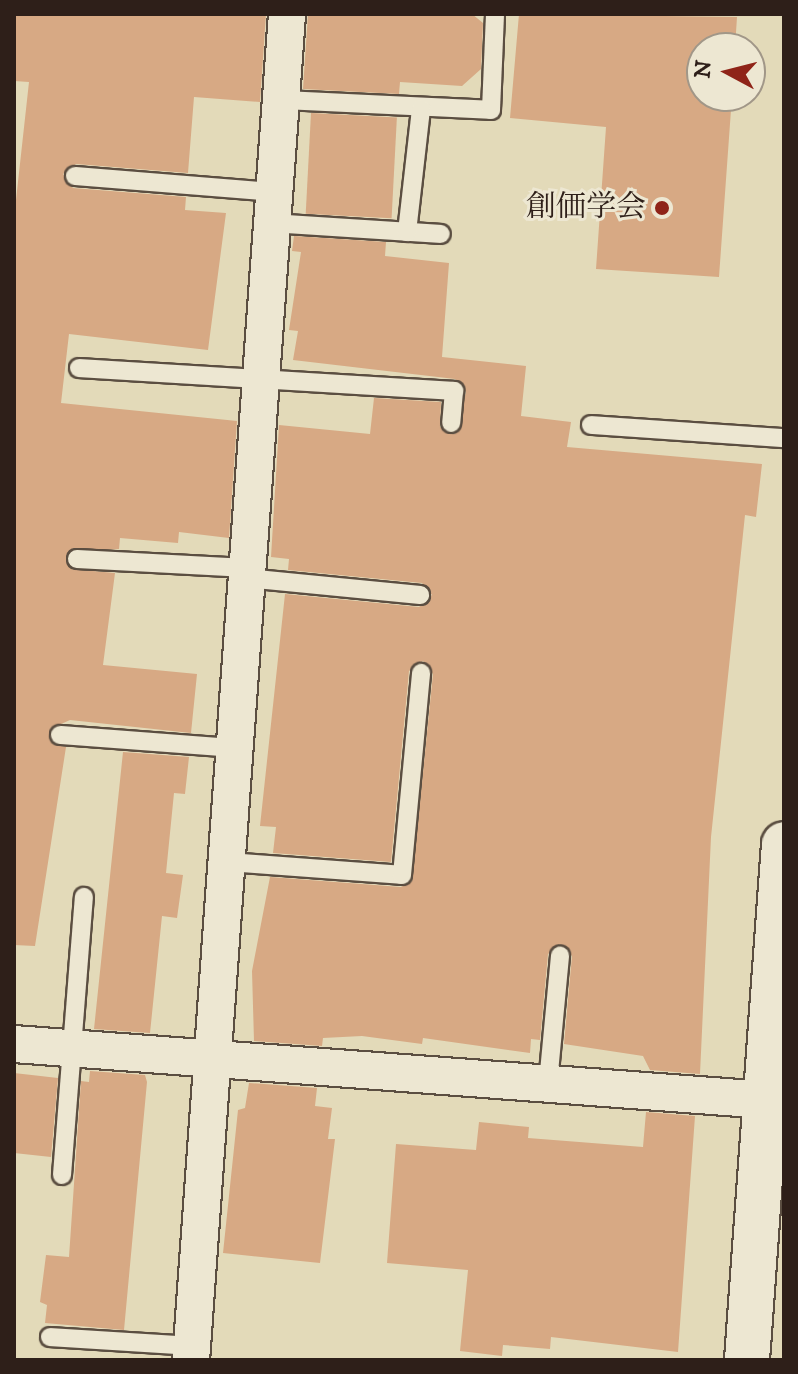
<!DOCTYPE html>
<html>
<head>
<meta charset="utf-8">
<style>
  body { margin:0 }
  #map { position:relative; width:798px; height:1374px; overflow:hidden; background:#e3dab9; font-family:"IM FELL DW Pica","Noto Serif JP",serif }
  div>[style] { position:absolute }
  .building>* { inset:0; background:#d7a984; transform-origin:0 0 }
  .roads { filter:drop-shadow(2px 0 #5b4e41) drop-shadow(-2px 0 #5b4e41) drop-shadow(0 2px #5b4e41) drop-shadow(0 -2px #5b4e41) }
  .lane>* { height:18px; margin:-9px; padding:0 9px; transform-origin:9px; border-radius:9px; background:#ede7d2 }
  .street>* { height:36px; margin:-18px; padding:0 18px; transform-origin:18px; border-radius:18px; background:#ede7d2 }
  .secondary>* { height:44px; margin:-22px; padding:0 22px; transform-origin:22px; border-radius:22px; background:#ede7d2 }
  .dots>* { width:22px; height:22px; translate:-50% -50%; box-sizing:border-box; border:4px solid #ede7d2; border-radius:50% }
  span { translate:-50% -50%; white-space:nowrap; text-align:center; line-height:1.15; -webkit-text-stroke:6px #ede7d2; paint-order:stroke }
  .poi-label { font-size:30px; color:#2e1f19 }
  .right { translate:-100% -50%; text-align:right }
  .frame { position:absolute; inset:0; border:16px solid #2e1f19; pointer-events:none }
  .north { position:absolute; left:686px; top:32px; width:80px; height:80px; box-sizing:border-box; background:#ede7d2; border:2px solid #a19788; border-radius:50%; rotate:277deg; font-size:22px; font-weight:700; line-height:32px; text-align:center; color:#2e1f19 }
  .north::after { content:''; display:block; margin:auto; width:28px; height:36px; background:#8f2418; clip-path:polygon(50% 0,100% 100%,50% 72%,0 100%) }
</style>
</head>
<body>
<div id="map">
  <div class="building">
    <i style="clip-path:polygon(14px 14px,266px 14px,260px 102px,194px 97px,188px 173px,76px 164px,63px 174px,73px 188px,186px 197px,185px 210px,226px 213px,208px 350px,69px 334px,61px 403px,237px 421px,229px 538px,179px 532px,178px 543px,120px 538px,119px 549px,67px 553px,71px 569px,115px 573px,103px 665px,197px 674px,191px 733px,70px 720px,50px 729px,53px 744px,66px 747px,35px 946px,14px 945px,14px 218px,29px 82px,14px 81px)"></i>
    <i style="clip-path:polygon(308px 14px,472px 14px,483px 23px,481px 69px,462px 86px,400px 82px,399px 94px,303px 89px)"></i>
    <i style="clip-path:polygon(519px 14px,737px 17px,735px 48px,702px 48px,702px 96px,732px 96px,719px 277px,596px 269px,606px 127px,510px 118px)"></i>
    <i style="left:311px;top:113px;width:86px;height:101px;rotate:3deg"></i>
    <i style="clip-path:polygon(294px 236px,386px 242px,385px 256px,449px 263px,442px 357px,526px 366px,521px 416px,571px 422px,567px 447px,762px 464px,756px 517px,745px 515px,711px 837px,700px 1074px,650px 1070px,643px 1056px,564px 1044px,572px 956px,560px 944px,548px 954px,540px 1040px,531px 1039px,530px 1053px,423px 1038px,422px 1044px,362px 1036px,323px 1038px,322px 1046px,254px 1041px,252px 971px,270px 877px,401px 887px,412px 881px,433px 674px,423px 661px,409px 671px,391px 862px,273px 853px,276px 827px,260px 826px,285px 594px,419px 607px,432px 595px,422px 583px,288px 570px,289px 559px,271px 557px,279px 425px,370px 434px,374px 398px,441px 402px,440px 427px,455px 434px,466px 392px,455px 379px,293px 360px,298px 331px,289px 330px,301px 252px,292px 251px)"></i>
    <i style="clip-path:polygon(123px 752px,189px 757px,185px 794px,174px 793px,166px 873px,183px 875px,177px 918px,162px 916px,150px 1033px,94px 1029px)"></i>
    <i style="clip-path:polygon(90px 1071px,145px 1075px,147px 1082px,124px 1330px,45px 1323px,47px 1305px,40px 1302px,46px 1255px,69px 1257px,81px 1081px,89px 1082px)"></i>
    <i style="clip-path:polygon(14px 1073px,58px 1078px,51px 1157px,14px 1153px)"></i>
    <i style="clip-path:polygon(249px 1083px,317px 1088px,315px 1106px,332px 1108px,328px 1139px,335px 1139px,320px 1263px,223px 1253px,238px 1110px,245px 1108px)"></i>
    <i style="clip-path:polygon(646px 1112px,695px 1116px,678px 1352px,551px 1337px,550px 1349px,503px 1345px,502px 1356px,460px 1351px,468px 1270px,387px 1263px,396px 1144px,476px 1150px,479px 1122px,529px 1127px,528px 1138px,643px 1147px)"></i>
  </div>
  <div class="roads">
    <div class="lane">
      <i style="left:282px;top:100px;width:209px;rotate:2.7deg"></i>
      <i style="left:491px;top:110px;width:96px;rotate:-87.6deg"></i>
      <i style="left:75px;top:176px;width:198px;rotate:4.6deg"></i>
      <i style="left:272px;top:223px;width:169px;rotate:3.7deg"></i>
      <i style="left:407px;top:232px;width:124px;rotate:-83.5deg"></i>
      <i style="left:79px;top:368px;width:376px;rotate:3.5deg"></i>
      <i style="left:454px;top:391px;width:32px;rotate:95deg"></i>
      <i style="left:591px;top:425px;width:193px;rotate:3.9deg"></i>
      <i style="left:77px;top:559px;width:170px;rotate:3deg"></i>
      <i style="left:246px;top:578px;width:175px;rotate:5.6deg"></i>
      <i style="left:60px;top:735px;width:173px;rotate:4.3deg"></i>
      <i style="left:227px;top:862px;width:175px;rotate:4.2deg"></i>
      <i style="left:402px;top:875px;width:203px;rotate:-84.6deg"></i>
      <i style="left:548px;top:1083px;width:128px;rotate:-84.6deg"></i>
      <i style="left:62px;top:1175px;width:279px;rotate:-85.5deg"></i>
      <i style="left:50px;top:1337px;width:142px;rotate:3.6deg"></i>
    </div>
    <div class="street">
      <i style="left:14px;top:1044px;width:754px;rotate:4.26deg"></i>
      <i style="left:191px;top:1360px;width:1349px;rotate:-85.92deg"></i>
    </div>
    <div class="secondary">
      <i style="left:747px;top:1360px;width:517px;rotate:-85.9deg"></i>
    </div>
  </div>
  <div class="dots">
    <i style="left:662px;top:208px;background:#8f2418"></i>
  </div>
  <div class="poi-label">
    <span class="right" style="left:646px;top:208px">創価学会</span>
  </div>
  <div class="frame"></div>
  <div class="north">N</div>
</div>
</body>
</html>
